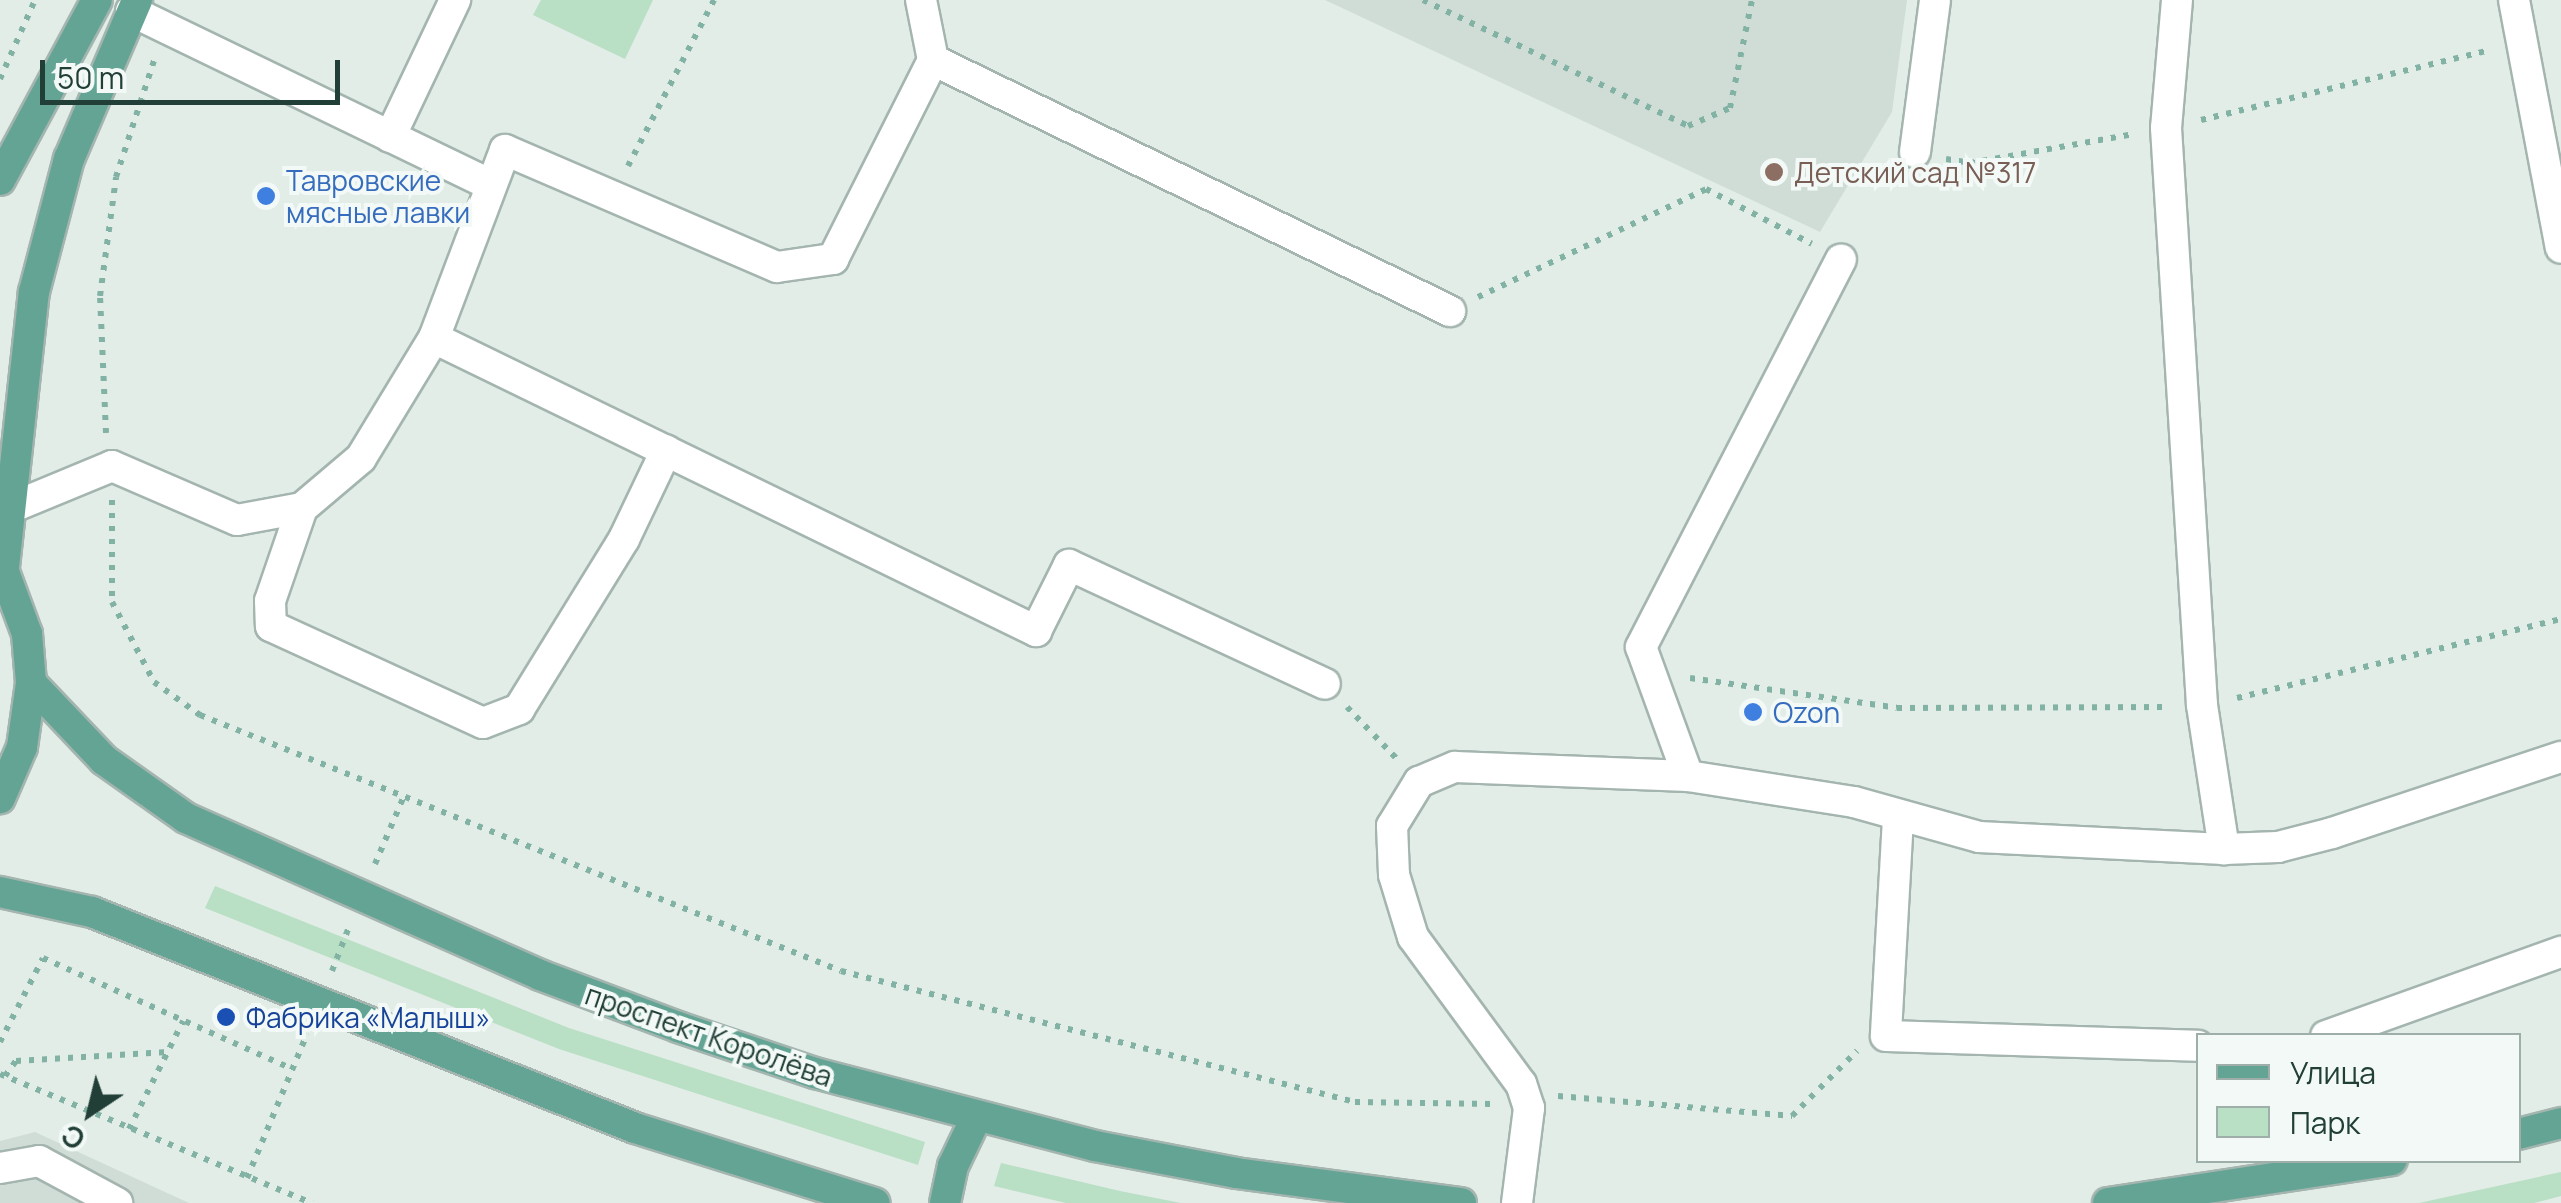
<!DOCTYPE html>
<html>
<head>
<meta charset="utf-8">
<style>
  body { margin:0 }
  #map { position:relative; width:2561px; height:1203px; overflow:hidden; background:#e2ede8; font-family:Manrope,sans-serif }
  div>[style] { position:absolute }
  .built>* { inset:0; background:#d0ddd7 }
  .green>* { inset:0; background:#b9dfc4 }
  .path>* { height:6px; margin-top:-3px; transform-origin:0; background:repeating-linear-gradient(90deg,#81b2a3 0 5px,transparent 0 13px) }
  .roads { filter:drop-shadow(2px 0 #a4b5af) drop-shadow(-2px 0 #a4b5af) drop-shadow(0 2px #a4b5af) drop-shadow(0 -2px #a4b5af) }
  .minor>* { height:30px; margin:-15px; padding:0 15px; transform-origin:15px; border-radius:15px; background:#fff }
  .major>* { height:30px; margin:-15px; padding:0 15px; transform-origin:15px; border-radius:15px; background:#64a495 }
  .dots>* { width:28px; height:28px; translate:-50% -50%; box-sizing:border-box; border:5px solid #f2f9f6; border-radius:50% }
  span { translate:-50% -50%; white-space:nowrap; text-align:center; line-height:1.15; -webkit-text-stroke:8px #f2f9f6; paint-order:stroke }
  .education-label { font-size:28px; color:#785e54 }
  .left { translate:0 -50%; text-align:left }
  .shop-label { font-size:28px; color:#366cbe }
  .transit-label { font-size:28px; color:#164399 }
  .street-label { font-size:28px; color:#213f37 }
  .legend { position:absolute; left:2196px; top:1033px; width:325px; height:130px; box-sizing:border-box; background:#f2f9f6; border:2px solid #9eafaa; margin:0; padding:12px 18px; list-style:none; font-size:30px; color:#213f37 }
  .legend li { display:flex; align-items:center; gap:20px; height:50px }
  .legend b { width:50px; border:2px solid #9eafaa }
  .north { position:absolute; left:40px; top:1063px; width:100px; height:100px; -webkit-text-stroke:8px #f2f9f6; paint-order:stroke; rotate:215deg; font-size:28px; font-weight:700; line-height:40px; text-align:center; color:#213f37 }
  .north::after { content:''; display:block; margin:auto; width:35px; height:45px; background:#213f37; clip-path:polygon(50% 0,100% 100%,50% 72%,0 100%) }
  .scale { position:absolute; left:40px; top:60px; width:300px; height:45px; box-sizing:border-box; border:5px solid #213f37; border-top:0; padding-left:12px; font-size:30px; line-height:35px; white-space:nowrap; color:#213f37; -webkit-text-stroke:8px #f2f9f6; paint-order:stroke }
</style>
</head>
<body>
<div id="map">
  <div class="built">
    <i style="clip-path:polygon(1325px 0,1907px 0,1892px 112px,1820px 232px)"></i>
    <i style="clip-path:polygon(35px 1132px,189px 1203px,0 1203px,0 1141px)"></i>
  </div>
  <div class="green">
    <i style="clip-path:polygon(541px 0,653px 0,625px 59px,533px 15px)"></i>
    <i style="clip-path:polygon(215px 886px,569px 1028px,925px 1142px,918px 1165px,559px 1049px,205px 908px)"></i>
    <i style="clip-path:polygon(1001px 1163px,1120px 1191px,1181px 1203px,1066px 1203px,994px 1186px)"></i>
    <i style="clip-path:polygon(2561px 1172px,2561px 1196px,2534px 1203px,2419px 1203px)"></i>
  </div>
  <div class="path">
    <i style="left:1423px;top:0;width:293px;rotate:25.4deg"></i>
    <i style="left:1688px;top:126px;width:46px;rotate:-23.2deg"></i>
    <i style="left:1730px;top:108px;width:110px;rotate:-78.5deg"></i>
    <i style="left:0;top:79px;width:86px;rotate:-66.1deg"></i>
    <i style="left:2201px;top:120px;width:297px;rotate:-13.6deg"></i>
    <i style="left:1946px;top:159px;width:24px;rotate:9deg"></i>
    <i style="left:1970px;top:163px;width:168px;rotate:-10deg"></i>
    <i style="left:628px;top:166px;width:187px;rotate:-62.6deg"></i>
    <i style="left:1478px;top:297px;width:252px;rotate:-25.3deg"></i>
    <i style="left:1706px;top:189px;width:119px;rotate:27.4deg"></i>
    <i style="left:106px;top:433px;width:137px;rotate:-92.5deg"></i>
    <i style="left:100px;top:296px;width:120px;rotate:-82.3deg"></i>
    <i style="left:116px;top:177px;width:125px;rotate:-71.9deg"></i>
    <i style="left:112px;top:500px;width:102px;rotate:90deg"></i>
    <i style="left:112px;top:602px;width:90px;rotate:62.3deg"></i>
    <i style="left:154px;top:682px;width:57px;rotate:35.7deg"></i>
    <i style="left:200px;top:715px;width:690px;rotate:21.77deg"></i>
    <i style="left:841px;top:971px;width:530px;rotate:14.3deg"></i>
    <i style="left:1355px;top:1102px;width:137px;rotate:0.8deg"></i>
    <i style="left:1690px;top:678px;width:209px;rotate:8.2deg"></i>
    <i style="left:1897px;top:708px;width:273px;rotate:-0.2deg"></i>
    <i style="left:2237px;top:698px;width:333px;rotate:-13.7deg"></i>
    <i style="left:1347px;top:707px;width:74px;rotate:46.1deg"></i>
    <i style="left:375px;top:864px;width:74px;rotate:-66.9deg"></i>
    <i style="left:332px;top:971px;width:47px;rotate:-68.9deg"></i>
    <i style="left:0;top:1042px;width:94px;rotate:-62.9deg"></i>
    <i style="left:43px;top:958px;width:273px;rotate:24deg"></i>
    <i style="left:0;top:1074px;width:338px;rotate:22.5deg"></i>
    <i style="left:5px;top:1076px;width:19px;rotate:-54deg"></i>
    <i style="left:16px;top:1061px;width:152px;rotate:-3.4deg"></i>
    <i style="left:1558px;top:1096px;width:235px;rotate:4.9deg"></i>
    <i style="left:1792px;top:1116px;width:92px;rotate:-45deg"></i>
    <i style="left:129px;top:1129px;width:121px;rotate:-63.4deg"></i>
    <i style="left:247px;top:1178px;width:156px;rotate:-67.4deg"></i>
  </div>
  <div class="roads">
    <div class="minor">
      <i style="left:2177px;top:0;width:128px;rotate:94.9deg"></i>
      <i style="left:2166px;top:128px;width:578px;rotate:86.43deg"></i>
      <i style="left:2202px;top:705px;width:146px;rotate:81.3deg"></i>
      <i style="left:2514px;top:0;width:252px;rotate:79.3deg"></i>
      <i style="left:131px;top:11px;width:395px;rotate:25.8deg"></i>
      <i style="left:933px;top:60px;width:575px;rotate:25.9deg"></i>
      <i style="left:390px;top:137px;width:152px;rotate:-64.6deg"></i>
      <i style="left:1915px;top:152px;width:153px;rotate:-82.5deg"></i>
      <i style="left:434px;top:338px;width:670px;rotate:25.95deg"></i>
      <i style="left:1036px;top:631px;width:74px;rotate:-63.4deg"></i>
      <i style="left:1069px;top:565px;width:282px;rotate:24.9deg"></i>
      <i style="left:13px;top:507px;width:107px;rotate:-22.5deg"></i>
      <i style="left:112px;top:466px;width:136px;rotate:23.4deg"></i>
      <i style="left:237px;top:520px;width:66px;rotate:-10.5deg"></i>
      <i style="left:302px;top:508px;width:77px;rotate:-40.3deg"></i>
      <i style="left:361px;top:458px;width:140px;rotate:-58.7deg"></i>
      <i style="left:434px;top:338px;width:201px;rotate:-69.3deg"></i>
      <i style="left:505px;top:150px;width:296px;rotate:23.3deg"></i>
      <i style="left:777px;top:267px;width:57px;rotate:-8.1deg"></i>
      <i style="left:833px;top:259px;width:223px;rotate:-63.3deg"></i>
      <i style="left:933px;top:60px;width:61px;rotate:-101.3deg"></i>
      <i style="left:302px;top:508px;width:98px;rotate:109deg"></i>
      <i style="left:270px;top:601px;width:25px;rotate:88deg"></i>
      <i style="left:271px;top:626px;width:233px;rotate:24.6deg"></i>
      <i style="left:483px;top:723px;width:39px;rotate:-21deg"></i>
      <i style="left:519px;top:709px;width:200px;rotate:-58.3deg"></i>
      <i style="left:624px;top:539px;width:98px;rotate:-64.5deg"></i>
      <i style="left:1688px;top:776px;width:137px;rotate:-110deg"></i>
      <i style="left:1641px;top:647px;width:436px;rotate:-62.7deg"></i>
      <i style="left:1898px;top:818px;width:218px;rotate:93.2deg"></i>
      <i style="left:1886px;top:1036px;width:312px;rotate:1.8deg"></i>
      <i style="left:2326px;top:1036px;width:250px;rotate:-19.7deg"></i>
      <i style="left:0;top:1168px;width:40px;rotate:-10deg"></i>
      <i style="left:39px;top:1161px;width:89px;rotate:28.3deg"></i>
      <i style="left:1517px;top:1203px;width:96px;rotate:-82.8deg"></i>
      <i style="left:1529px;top:1108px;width:25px;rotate:-108deg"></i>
      <i style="left:1521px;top:1084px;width:182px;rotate:-126.3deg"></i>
      <i style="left:1413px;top:937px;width:65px;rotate:-107deg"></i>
      <i style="left:1394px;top:875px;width:49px;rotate:-92.3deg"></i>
      <i style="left:1392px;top:826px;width:52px;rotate:-58.5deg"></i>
      <i style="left:1419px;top:782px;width:39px;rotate:-23deg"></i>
      <i style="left:1455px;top:767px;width:233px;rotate:2.2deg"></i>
      <i style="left:1688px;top:776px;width:168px;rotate:8.9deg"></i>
      <i style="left:1854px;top:802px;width:130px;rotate:15.6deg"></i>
      <i style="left:1979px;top:837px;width:245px;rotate:2.8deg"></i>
      <i style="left:2224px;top:849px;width:54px;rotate:-2.1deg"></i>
      <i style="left:2278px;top:847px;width:56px;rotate:-14.5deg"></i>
      <i style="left:2332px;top:833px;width:241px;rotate:-18.4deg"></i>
    </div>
    <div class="major">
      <i style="left:0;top:180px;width:204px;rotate:-61.7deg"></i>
      <i style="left:0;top:561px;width:78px;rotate:69.7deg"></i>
      <i style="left:27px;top:634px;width:49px;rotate:85.3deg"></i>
      <i style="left:31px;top:683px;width:65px;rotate:98deg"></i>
      <i style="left:22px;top:747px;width:56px;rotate:113.3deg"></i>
      <i style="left:4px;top:567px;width:277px;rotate:-83.8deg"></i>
      <i style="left:34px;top:292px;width:138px;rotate:-75.3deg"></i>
      <i style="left:69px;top:159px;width:173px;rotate:-66.8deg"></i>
      <i style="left:31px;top:683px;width:106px;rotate:46.5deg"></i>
      <i style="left:104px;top:760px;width:100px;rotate:35.3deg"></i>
      <i style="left:186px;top:818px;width:387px;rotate:23.9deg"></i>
      <i style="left:540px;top:975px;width:147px;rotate:20.6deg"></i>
      <i style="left:678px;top:1027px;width:145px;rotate:18.6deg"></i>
      <i style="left:815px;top:1073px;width:289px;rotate:14.6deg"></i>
      <i style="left:1095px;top:1146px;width:144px;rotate:10.8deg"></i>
      <i style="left:1236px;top:1173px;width:227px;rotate:7.6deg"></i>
      <i style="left:0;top:892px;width:94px;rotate:12.3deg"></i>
      <i style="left:92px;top:912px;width:584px;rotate:21.69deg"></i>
      <i style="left:635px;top:1128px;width:251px;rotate:17.4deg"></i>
      <i style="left:2518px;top:1134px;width:44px;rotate:-14.3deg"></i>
      <i style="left:945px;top:1203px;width:38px;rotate:-78deg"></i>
      <i style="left:953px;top:1166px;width:53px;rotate:-64.4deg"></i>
      <i style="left:2108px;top:1203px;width:287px;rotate:-8.6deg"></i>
    </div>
  </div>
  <div class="dots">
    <i style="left:1774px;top:172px;background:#8d6e63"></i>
    <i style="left:266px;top:196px;background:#3f7fe0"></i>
    <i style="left:1753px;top:712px;background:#3f7fe0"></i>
    <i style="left:226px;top:1017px;background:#1a4fb4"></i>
  </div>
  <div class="education-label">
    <span class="left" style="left:1794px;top:172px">Детский сад №317</span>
  </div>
  <div class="shop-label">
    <span class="left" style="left:286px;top:196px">Тавровские<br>мясные лавки</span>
    <span class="left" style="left:1773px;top:712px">Ozon</span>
  </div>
  <div class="transit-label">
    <span class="left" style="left:246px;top:1017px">Фабрика «Малыш»</span>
  </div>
  <div class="street-label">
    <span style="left:709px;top:1035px;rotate:19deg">проспект Королёва</span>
  </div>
  <ul class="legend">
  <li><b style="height:12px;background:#64a495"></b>Улица</li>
  <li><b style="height:28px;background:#b9dfc4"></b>Парк</li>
  </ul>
  <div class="north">С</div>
  <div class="scale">50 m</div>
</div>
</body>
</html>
